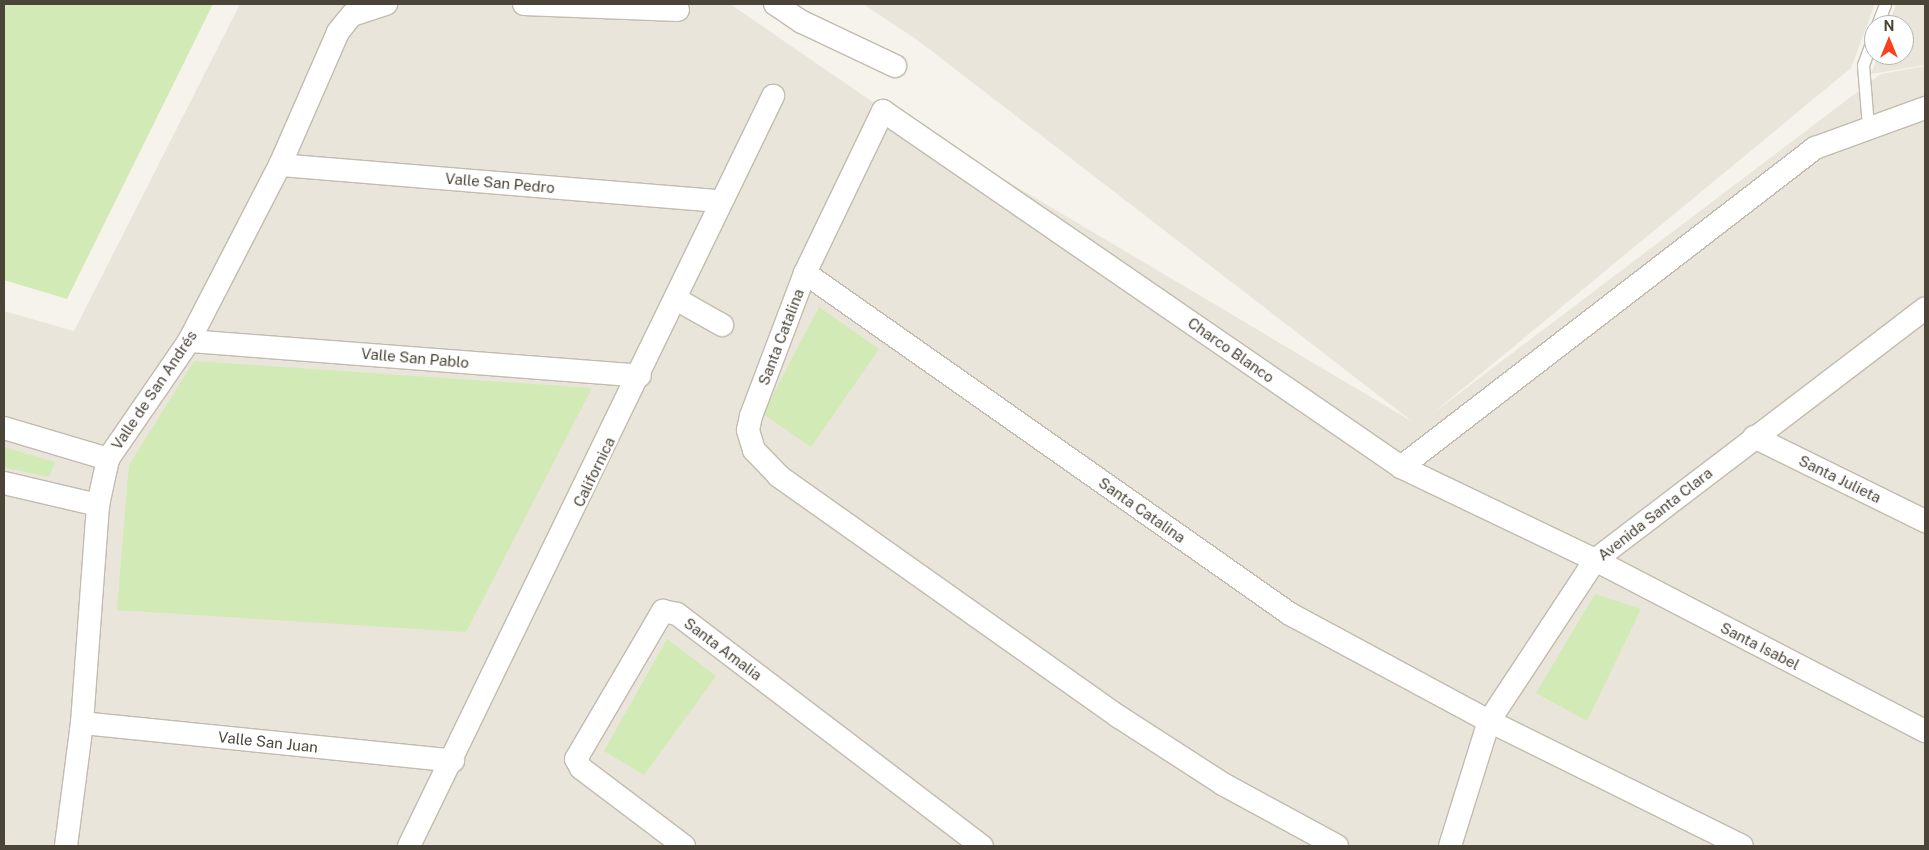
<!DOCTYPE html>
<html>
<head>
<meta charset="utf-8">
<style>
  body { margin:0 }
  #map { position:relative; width:1929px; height:850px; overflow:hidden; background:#f6f3ec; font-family:"Public Sans",sans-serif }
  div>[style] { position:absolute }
  .residential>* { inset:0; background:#eae5da }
  .green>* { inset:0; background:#d2eab5 }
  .roads { filter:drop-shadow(1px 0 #c2bbae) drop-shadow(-1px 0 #c2bbae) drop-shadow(0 1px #c2bbae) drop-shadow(0 -1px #c2bbae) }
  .lane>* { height:11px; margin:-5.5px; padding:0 5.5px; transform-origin:5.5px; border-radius:5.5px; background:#fff }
  .street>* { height:22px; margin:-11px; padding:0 11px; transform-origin:11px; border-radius:11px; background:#fff }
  span { translate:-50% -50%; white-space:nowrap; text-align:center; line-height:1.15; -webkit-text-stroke:5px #fff; paint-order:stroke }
  .street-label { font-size:15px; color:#4b4439 }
  .frame { position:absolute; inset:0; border:5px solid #4b4439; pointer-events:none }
  .north { position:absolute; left:1864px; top:15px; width:50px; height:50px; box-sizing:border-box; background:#fff; border:1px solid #b7b4b0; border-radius:50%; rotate:0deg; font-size:14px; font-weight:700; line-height:20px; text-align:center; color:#4b4439 }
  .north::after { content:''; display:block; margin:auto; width:18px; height:22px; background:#fc3f1d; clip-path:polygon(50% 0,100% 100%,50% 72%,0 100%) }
</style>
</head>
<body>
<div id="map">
  <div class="residential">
    <i style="clip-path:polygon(240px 4px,730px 4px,867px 98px,1413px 422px,916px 39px,863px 4px,1875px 4px,1851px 68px,1432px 414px,1881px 74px,1925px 66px,1925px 846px,4px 846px,4px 311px,74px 331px)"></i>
    <i style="clip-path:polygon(1896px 4px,1925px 4px,1925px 65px,1871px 74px,1878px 55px,1904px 55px,1904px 25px,1889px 25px)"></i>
  </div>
  <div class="green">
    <i style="clip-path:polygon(4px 4px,213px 4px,67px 299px,4px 280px)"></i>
    <i style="clip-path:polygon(819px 307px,879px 349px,811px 447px,763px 414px)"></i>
    <i style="clip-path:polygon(194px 361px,592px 388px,466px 632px,117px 610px,129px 465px)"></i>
    <i style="clip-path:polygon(4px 447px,55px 462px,49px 477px,4px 467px)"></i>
    <i style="clip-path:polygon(1595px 594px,1641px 609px,1587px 721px,1536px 693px)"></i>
    <i style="clip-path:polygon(667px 639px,716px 676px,644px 775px,604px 751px)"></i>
  </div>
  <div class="roads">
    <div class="lane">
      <i style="left:1877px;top:25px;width:22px;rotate:-69deg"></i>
      <i style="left:1868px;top:126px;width:61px;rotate:-94.7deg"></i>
      <i style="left:1863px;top:65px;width:33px;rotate:-70deg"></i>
    </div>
    <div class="street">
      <i style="left:524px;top:4px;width:154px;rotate:2.2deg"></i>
      <i style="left:775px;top:4px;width:32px;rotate:34deg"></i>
      <i style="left:802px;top:22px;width:103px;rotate:25.3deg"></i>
      <i style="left:280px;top:165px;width:442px;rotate:4.7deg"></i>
      <i style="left:805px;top:273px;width:593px;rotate:35.11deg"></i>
      <i style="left:1290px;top:614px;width:226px;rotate:28.3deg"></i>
      <i style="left:1489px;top:721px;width:282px;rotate:26.3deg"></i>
      <i style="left:676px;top:299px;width:53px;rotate:29.5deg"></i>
      <i style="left:189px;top:341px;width:452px;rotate:4.4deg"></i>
      <i style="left:4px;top:428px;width:109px;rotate:16.6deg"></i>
      <i style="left:1754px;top:437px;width:191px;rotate:26.2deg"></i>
      <i style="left:1401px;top:467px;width:523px;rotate:-37.62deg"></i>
      <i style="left:1815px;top:148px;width:117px;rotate:-20deg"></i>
      <i style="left:4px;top:483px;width:97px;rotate:13.2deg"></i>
      <i style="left:82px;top:723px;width:373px;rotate:5.8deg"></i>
      <i style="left:66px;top:846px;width:124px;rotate:-82.6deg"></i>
      <i style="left:82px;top:723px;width:219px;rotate:-85.8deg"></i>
      <i style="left:98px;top:505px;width:47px;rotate:-77.7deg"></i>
      <i style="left:108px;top:459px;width:143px;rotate:-55.5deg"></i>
      <i style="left:189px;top:341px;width:198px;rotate:-62.7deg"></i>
      <i style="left:280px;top:165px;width:145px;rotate:-66.4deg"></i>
      <i style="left:338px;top:32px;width:22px;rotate:-51deg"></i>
      <i style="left:352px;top:15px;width:36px;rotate:-18deg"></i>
      <i style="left:409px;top:846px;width:834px;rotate:-64.11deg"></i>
      <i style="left:684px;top:846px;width:129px;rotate:-142.9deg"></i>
      <i style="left:581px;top:768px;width:10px;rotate:-119deg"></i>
      <i style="left:576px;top:759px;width:172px;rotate:-59.6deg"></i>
      <i style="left:663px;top:611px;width:14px;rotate:12deg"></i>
      <i style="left:677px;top:614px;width:383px;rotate:37.3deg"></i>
      <i style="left:1337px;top:846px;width:130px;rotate:-151.5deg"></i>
      <i style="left:1223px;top:784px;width:124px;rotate:-147.2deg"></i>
      <i style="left:1119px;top:717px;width:417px;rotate:-144.7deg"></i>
      <i style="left:779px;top:476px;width:36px;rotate:-134deg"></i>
      <i style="left:754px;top:450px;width:21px;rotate:-107deg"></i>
      <i style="left:748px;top:430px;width:14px;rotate:-78deg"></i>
      <i style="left:751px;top:416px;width:153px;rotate:-69.3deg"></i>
      <i style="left:805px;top:273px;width:180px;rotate:-64.3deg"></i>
      <i style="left:883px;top:111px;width:629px;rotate:34.5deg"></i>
      <i style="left:1401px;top:467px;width:215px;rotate:25.6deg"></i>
      <i style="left:1595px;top:560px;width:372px;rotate:27.4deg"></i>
      <i style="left:1450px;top:846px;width:131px;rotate:-72.7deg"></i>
      <i style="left:1489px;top:721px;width:193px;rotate:-56.6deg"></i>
      <i style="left:1595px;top:560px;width:415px;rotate:-37.3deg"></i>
    </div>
  </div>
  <div class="street-label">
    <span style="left:500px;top:183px;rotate:5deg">Valle San Pedro</span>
    <span style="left:781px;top:337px;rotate:-69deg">Santa Catalina</span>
    <span style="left:1231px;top:350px;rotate:35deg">Charco Blanco</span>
    <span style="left:415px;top:358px;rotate:5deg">Valle San Pablo</span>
    <span style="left:154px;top:390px;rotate:-56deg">Valle de San Andrés</span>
    <span style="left:594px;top:472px;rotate:-64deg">Californica</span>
    <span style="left:1840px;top:479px;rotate:26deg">Santa Julieta</span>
    <span style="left:1142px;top:510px;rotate:35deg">Santa Catalina</span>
    <span style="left:1655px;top:514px;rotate:-38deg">Avenida Santa Clara</span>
    <span style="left:1760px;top:646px;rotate:27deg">Santa Isabel</span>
    <span style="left:723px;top:649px;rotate:37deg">Santa Amalia</span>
    <span style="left:268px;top:742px;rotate:6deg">Valle San Juan</span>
  </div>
  <div class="frame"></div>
  <div class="north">N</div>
</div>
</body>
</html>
